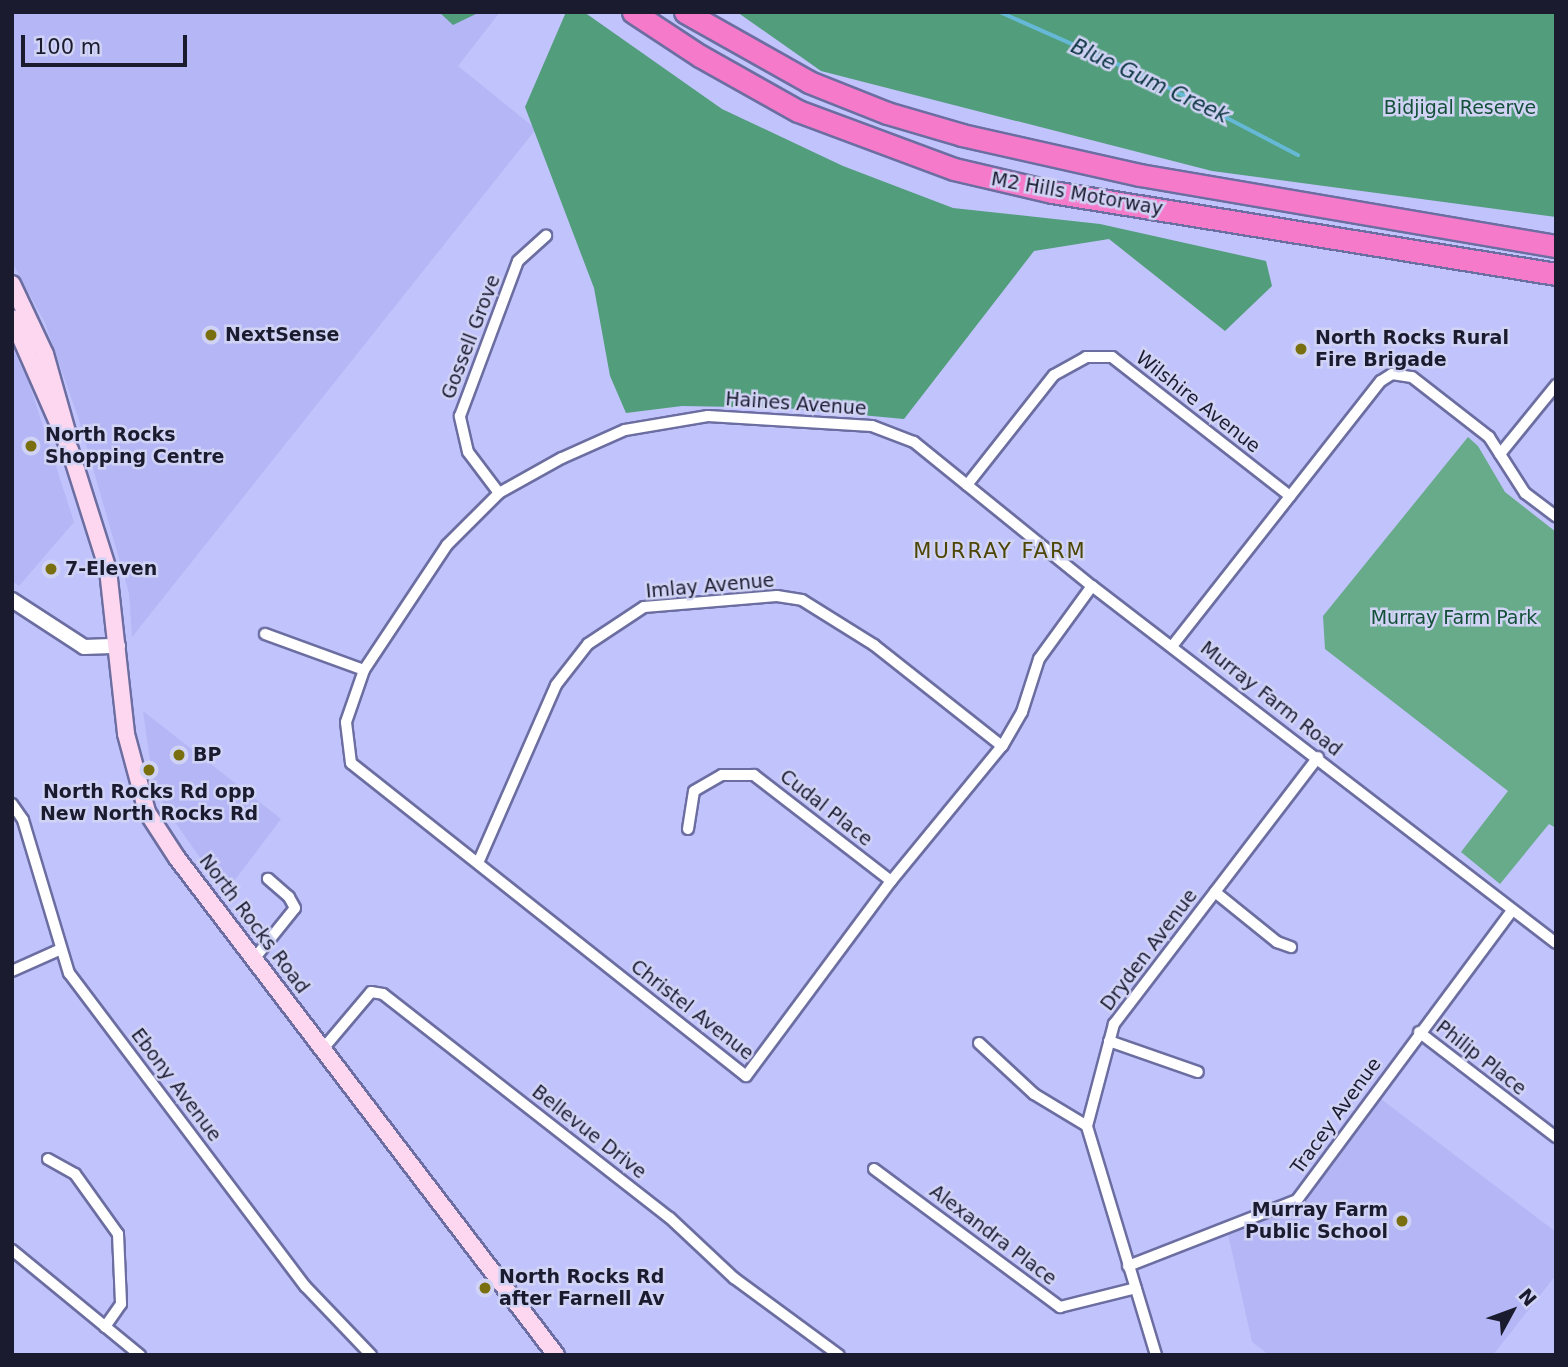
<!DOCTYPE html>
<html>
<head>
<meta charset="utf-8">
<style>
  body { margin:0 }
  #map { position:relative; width:1568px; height:1367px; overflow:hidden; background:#c1c3fc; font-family:"DejaVu Sans",sans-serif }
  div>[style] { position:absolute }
  .built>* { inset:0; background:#b4b6f5 }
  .green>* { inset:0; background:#67ab8b }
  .forest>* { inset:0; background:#529d7b }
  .stream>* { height:3.5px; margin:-1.75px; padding:0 1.75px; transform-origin:1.75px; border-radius:1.75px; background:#65b9d6 }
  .roads { filter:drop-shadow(2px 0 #6c6ea1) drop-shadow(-2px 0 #6c6ea1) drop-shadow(0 2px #6c6ea1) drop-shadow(0 -2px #6c6ea1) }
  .minor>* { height:10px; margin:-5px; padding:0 5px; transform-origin:5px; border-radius:5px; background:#fff }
  .tertiary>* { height:14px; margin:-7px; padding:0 7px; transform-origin:7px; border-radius:7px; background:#fff }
  .secondary>* { height:16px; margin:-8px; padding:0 8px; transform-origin:8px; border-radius:8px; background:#fcd7ef }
  .motorway>* { height:21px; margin:-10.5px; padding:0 10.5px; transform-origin:10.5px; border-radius:10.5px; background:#f57aca }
  .dots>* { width:19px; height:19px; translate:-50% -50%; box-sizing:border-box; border:4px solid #d1d3f5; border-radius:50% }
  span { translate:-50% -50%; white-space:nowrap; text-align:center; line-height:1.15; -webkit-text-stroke:5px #d1d3f5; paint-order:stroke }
  .park-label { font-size:19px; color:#145038 }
  .street-label { font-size:19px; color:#1b1b30 }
  .poi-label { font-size:19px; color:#1b1b30; font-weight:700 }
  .left { translate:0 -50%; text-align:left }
  .right { translate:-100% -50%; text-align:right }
  .water-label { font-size:21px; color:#0d3541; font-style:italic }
  .neighbourhood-label { font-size:21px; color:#4e4604; letter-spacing:2px }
  .frame { position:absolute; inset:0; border:14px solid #1b1b30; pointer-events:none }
  .north { position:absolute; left:1477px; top:1276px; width:70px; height:70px; -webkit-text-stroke:5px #d1d3f5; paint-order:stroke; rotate:49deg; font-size:19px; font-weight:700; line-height:28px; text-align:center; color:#1b1b30 }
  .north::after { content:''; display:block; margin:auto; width:24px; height:32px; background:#1b1b30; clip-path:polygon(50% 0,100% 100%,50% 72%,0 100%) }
  .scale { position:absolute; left:21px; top:35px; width:166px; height:32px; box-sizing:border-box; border:4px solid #1b1b30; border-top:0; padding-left:9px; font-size:21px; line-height:24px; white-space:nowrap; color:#1b1b30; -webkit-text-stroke:5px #d1d3f5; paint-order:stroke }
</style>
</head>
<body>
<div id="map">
  <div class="built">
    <i style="clip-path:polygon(12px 12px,500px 12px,458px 66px,536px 129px,132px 637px,129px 593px,79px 420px,45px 323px,12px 262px)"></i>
    <i style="clip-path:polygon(12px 347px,29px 383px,74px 522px,19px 586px,12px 581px)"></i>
    <i style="clip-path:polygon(143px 711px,281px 819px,225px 893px,165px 808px,152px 775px)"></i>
    <i style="clip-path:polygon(1381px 1099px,1556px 1232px,1556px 1275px,1493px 1355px,1269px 1355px,1252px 1342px,1228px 1234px,1300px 1202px)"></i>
  </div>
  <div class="green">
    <i style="clip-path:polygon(1468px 437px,1478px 446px,1505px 492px,1556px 532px,1556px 828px,1549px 824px,1500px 884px,1461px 852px,1508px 791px,1325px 649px,1323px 616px)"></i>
  </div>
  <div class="forest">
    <i style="clip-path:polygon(439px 12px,480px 12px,453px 25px)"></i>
    <i style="clip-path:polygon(566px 12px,584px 12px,722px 109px,843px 166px,953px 208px,1100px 224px,1266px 261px,1272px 286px,1225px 331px,1109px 239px,1034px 251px,904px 419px,785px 408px,682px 406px,626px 413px,610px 376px,594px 288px,525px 107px)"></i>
    <i style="clip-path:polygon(737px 12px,1556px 12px,1556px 217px,1212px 171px,821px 71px)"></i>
  </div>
  <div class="stream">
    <i style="left:1000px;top:12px;width:173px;rotate:23.9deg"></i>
    <i style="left:1158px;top:82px;width:158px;rotate:27.5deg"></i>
  </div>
  <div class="roads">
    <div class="minor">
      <i style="left:1500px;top:454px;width:89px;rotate:-50.9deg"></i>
      <i style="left:967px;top:485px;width:140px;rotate:-51.7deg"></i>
      <i style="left:1054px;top:375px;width:37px;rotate:-29deg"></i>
      <i style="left:1086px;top:357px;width:26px"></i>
      <i style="left:1112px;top:357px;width:226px;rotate:38deg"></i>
      <i style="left:499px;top:493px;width:51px;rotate:-127.1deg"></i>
      <i style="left:468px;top:452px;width:37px;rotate:-103deg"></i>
      <i style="left:460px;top:416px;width:165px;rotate:-69.5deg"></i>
      <i style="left:518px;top:261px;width:38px;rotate:-42deg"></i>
      <i style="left:1092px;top:586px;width:90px;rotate:126deg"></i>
      <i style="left:1039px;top:659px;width:56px;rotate:107.8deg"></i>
      <i style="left:1022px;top:712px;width:39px;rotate:120deg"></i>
      <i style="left:1002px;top:746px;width:175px;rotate:129.4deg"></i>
      <i style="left:891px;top:881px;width:243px;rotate:126.6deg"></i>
      <i style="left:746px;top:1076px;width:504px;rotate:-141.61deg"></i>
      <i style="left:351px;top:763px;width:41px;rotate:-97deg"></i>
      <i style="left:346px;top:722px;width:55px;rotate:-70.9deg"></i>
      <i style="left:364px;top:670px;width:150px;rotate:-56.4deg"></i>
      <i style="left:447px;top:545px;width:74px;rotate:-45deg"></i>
      <i style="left:499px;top:493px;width:72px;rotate:-29.1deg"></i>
      <i style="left:562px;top:458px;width:69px;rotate:-24deg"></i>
      <i style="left:625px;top:430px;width:84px;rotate:-9.6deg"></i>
      <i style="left:708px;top:416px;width:164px;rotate:3.5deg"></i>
      <i style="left:872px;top:426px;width:45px;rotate:20.9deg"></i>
      <i style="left:914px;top:442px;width:229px;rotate:39deg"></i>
      <i style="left:1092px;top:586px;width:585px;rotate:37.57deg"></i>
      <i style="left:265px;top:634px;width:105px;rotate:20deg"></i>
      <i style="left:1173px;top:645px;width:336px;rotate:-51.8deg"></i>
      <i style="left:1381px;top:381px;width:13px;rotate:-32deg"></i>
      <i style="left:1392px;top:374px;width:20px;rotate:9deg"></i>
      <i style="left:1412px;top:377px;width:98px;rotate:37.9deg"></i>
      <i style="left:1489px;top:437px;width:67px;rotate:57.3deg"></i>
      <i style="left:1525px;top:493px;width:39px;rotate:37deg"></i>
      <i style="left:12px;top:804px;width:19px;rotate:55deg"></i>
      <i style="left:23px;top:820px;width:160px;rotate:73.3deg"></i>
      <i style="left:69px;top:973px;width:393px;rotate:53deg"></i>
      <i style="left:306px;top:1287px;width:94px;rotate:46.3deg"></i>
      <i style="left:688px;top:829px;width:38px;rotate:-81deg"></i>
      <i style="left:694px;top:791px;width:32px;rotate:-30deg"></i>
      <i style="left:722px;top:775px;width:32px"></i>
      <i style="left:754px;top:775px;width:173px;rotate:37.7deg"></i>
      <i style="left:478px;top:863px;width:194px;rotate:-66.3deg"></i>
      <i style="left:556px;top:685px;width:52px;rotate:-52deg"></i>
      <i style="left:588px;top:644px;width:67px;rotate:-33.5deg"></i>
      <i style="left:644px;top:607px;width:133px;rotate:-4.7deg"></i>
      <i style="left:777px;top:596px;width:25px;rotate:9deg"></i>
      <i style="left:802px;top:600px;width:85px;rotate:32deg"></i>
      <i style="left:874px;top:645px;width:163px;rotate:38.3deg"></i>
      <i style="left:1215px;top:892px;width:80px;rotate:38.9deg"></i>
      <i style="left:1277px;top:942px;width:15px;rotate:20deg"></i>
      <i style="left:254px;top:959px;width:65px;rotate:-51.2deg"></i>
      <i style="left:295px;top:908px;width:13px;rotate:-119deg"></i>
      <i style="left:289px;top:897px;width:28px;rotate:-139deg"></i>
      <i style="left:12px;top:971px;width:51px;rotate:-24.1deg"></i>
      <i style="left:1419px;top:1032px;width:173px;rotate:37.5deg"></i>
      <i style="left:1109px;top:1041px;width:94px;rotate:19.2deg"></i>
      <i style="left:979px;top:1043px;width:75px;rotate:42.8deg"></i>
      <i style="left:1034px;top:1094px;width:62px;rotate:31.1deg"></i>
      <i style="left:322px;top:1050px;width:76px;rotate:-49.8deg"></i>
      <i style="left:371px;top:992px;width:12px;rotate:9deg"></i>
      <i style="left:383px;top:994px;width:364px;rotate:38deg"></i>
      <i style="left:670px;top:1218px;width:88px;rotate:43.2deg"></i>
      <i style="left:734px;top:1278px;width:130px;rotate:36.3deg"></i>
      <i style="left:48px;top:1159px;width:31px;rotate:29deg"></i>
      <i style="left:75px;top:1174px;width:74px;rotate:54.4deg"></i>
      <i style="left:118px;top:1234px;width:70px;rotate:87.5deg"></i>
      <i style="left:121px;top:1304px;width:28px;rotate:125deg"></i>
      <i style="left:874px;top:1169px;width:232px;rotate:36.6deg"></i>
      <i style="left:1060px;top:1307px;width:78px;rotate:-14deg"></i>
      <i style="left:12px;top:1250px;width:166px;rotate:39.4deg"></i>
      <i style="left:1128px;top:1266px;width:181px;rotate:-21.3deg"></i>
      <i style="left:1297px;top:1200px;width:361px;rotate:-53.4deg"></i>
      <i style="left:1156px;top:1355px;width:239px;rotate:-106.8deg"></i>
      <i style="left:1087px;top:1126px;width:106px;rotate:-75.2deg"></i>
      <i style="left:1114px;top:1024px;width:336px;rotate:-52.6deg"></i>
    </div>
    <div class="tertiary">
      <i style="left:12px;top:600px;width:86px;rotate:33.1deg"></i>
      <i style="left:84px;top:647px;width:34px;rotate:-2deg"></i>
    </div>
    <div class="secondary">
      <i style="left:12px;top:284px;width:77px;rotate:64.8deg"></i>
      <i style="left:45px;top:354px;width:81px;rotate:74.2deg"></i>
      <i style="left:12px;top:318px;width:144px;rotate:66.3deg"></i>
      <i style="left:70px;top:450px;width:126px;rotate:72.4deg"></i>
      <i style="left:108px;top:570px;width:165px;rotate:83.7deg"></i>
      <i style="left:126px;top:734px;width:81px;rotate:74.9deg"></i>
      <i style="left:147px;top:812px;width:55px;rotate:56.9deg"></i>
      <i style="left:177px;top:858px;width:625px;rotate:52.67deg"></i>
    </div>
    <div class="motorway">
      <i style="left:633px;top:12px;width:80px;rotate:33.3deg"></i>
      <i style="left:700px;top:56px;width:112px;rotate:29.3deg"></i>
      <i style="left:798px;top:111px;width:166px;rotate:20.4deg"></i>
      <i style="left:954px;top:169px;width:101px;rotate:13.2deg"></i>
      <i style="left:1052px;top:192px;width:511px;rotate:9.24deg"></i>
      <i style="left:685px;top:12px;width:142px;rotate:29.4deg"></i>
      <i style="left:809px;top:82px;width:84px;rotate:21.7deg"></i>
      <i style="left:887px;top:113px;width:78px;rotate:16.3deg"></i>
      <i style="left:962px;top:135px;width:182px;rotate:12.7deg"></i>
      <i style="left:1140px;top:175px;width:422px;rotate:9.7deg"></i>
    </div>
  </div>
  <div class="dots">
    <i style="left:211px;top:335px;background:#7a6f0e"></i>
    <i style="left:1301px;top:349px;background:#7a6f0e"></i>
    <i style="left:31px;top:446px;background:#7a6f0e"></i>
    <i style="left:51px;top:569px;background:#7a6f0e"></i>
    <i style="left:179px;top:755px;background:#7a6f0e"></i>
    <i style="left:149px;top:770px;background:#7a6f0e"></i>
    <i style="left:1402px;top:1221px;background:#7a6f0e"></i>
    <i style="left:485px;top:1288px;background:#7a6f0e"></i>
  </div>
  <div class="park-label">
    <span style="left:1460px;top:108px">Bidjigal Reserve</span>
    <span style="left:1454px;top:618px">Murray Farm Park</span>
  </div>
  <div class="street-label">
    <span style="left:1077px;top:194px;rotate:10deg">M2 Hills Motorway</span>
    <span style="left:471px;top:337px;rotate:-69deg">Gossell Grove</span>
    <span style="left:1198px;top:402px;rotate:38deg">Wilshire Avenue</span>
    <span style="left:796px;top:404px;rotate:4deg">Haines Avenue</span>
    <span style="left:710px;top:586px;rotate:-5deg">Imlay Avenue</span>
    <span style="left:1271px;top:699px;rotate:38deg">Murray Farm Road</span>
    <span style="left:826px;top:808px;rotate:38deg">Cudal Place</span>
    <span style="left:254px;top:924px;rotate:53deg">North Rocks Road</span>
    <span style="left:1149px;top:950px;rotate:-53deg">Dryden Avenue</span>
    <span style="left:692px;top:1010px;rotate:38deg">Christel Avenue</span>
    <span style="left:1481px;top:1058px;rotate:38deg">Philip Place</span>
    <span style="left:176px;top:1085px;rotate:53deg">Ebony Avenue</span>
    <span style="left:1336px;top:1116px;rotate:-54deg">Tracey Avenue</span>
    <span style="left:589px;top:1132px;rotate:38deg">Bellevue Drive</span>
    <span style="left:993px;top:1235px;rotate:37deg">Alexandra Place</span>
  </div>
  <div class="poi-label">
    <span class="left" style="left:225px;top:335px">NextSense</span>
    <span class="left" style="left:1315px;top:349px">North Rocks Rural<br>Fire Brigade</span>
    <span class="left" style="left:45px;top:446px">North Rocks<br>Shopping Centre</span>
    <span class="left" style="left:65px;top:569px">7-Eleven</span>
    <span class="left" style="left:193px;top:755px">BP</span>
    <span style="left:149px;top:803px">North Rocks Rd opp<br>New North Rocks Rd</span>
    <span class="right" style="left:1388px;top:1221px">Murray Farm<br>Public School</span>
    <span class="left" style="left:499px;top:1288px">North Rocks Rd<br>after Farnell Av</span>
  </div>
  <div class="water-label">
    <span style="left:1150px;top:81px;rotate:25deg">Blue Gum Creek</span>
  </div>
  <div class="neighbourhood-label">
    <span style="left:1000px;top:551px">MURRAY FARM</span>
  </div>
  <div class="frame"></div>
  <div class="north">N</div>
  <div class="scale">100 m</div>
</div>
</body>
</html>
